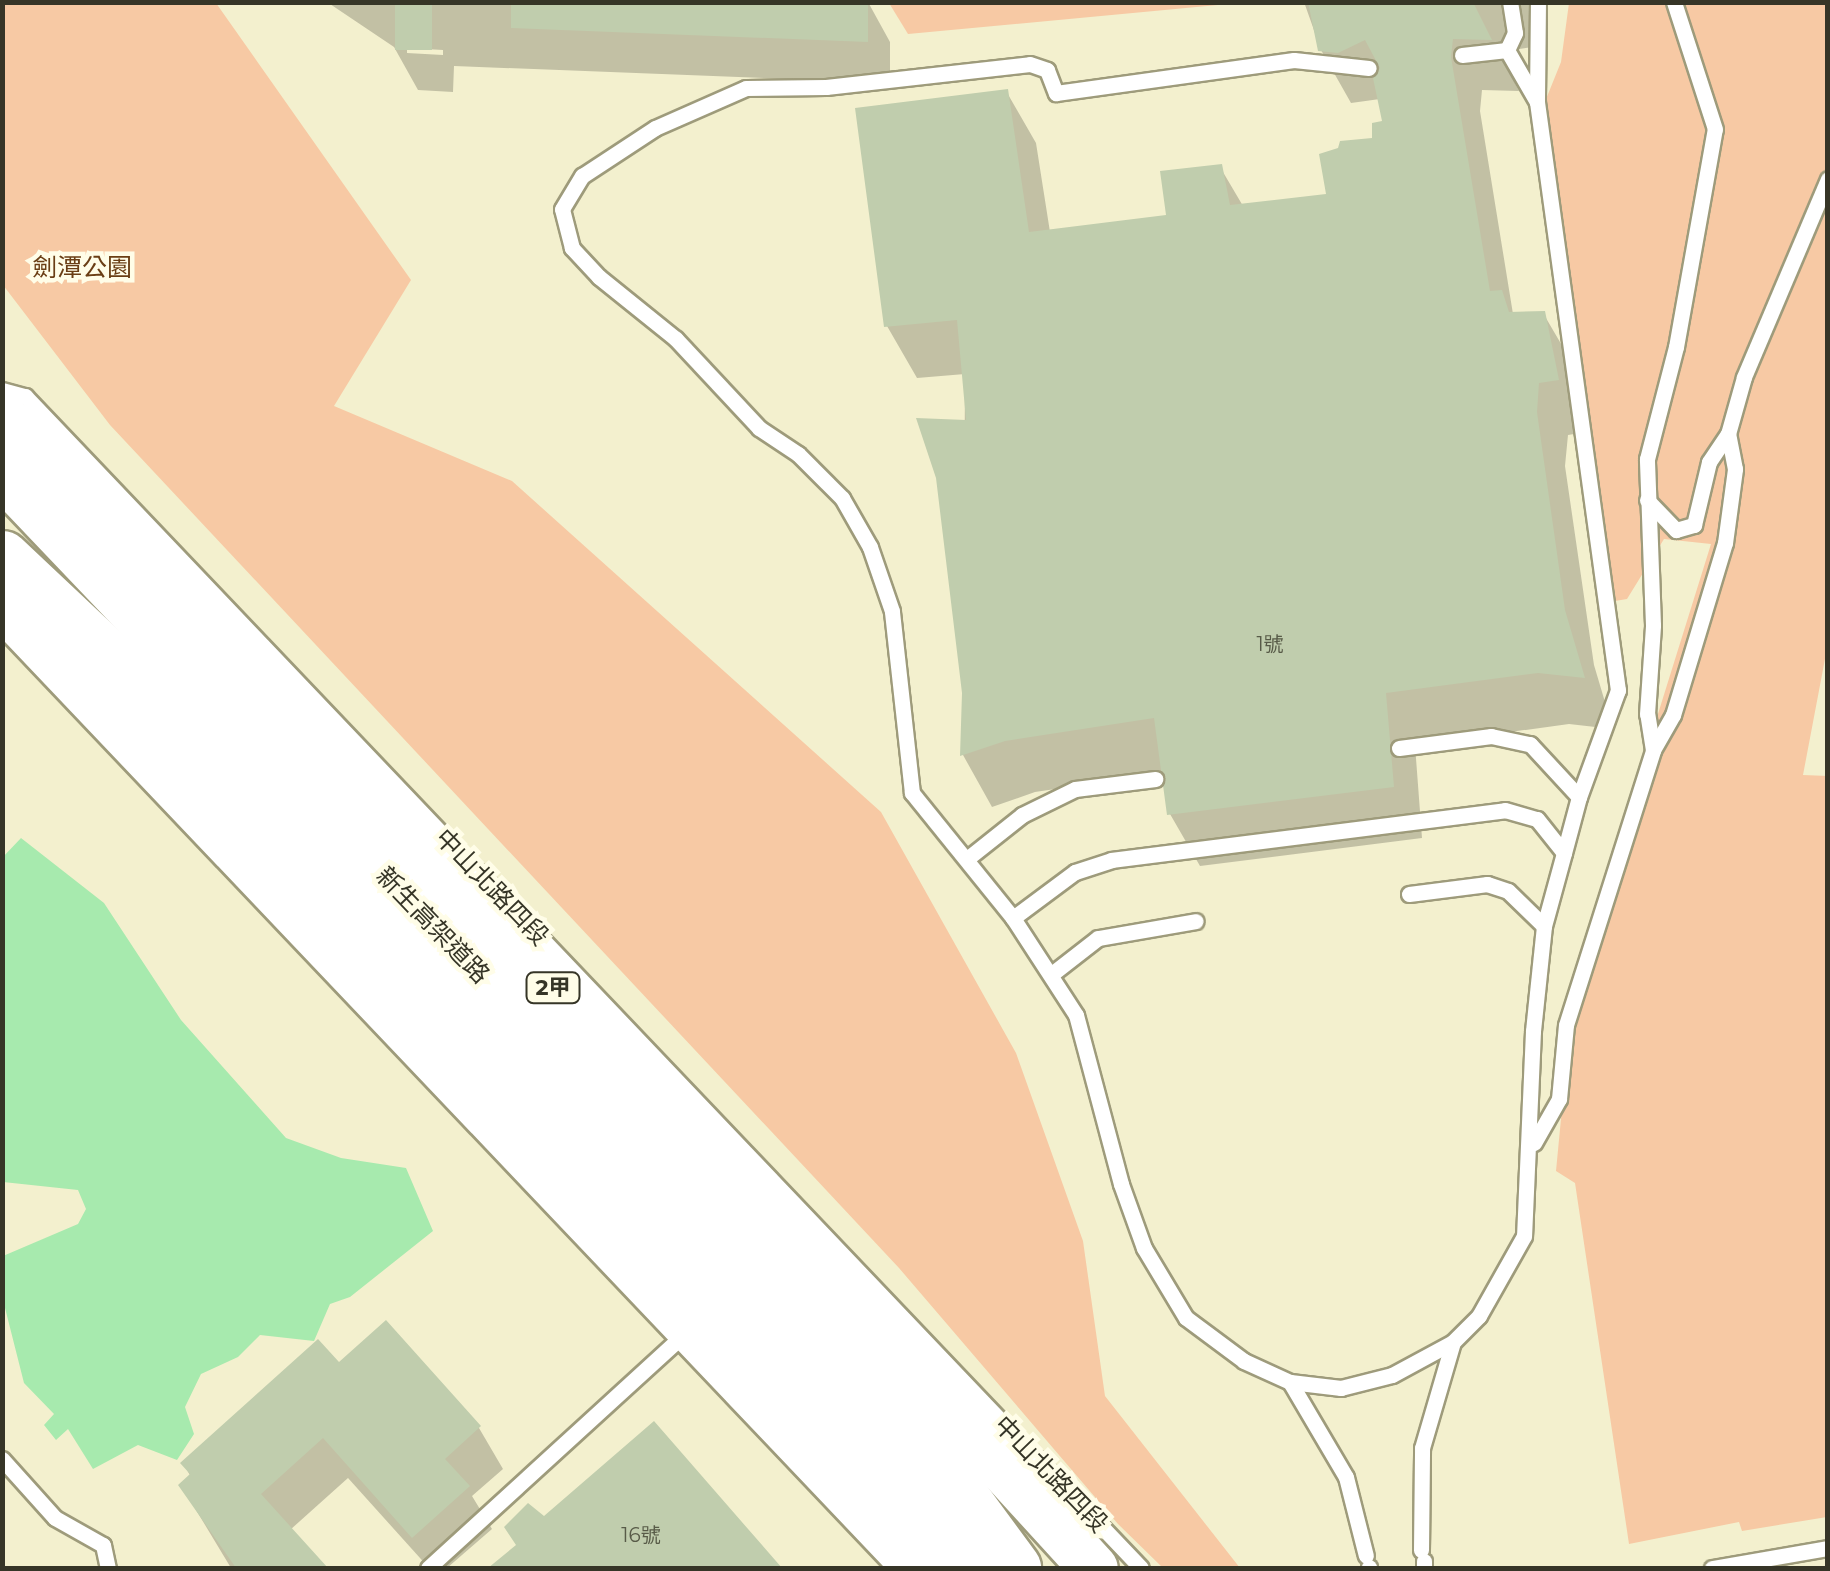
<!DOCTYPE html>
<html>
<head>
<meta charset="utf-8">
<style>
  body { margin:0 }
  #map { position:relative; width:1830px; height:1571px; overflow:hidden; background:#f3f0ce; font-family:Montserrat,"Noto Sans TC",sans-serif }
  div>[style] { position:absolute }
  .green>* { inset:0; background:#f7c9a4 }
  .water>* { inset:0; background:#a7eaae }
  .shadow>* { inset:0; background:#0003 }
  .building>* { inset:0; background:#c0cdad; transform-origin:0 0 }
  .roads { filter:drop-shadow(2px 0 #9e9b7b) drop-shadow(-2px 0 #9e9b7b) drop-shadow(0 2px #9e9b7b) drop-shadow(0 -2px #9e9b7b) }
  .lane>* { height:15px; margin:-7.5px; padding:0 7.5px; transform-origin:7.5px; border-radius:7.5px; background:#fff }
  .primary>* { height:48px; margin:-24px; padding:0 24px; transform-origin:24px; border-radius:24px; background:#fff }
  .highway>* { height:55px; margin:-27.5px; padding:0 27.5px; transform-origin:27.5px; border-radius:27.5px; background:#fff }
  span { translate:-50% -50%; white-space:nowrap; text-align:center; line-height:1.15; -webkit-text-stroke:9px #fffde8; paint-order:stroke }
  .number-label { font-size:20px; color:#585b48 }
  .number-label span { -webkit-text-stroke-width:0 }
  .shield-label span { padding:2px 8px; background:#fffde8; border:2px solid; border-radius:8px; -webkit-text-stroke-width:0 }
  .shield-label { font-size:22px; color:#363527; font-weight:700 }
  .park-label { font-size:25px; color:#6a3e15 }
  .street-label { font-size:25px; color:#363527 }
  .frame { position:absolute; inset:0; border:5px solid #363527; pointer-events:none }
</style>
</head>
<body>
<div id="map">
  <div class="green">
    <i style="clip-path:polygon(3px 2px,216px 3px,411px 280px,334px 406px,512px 481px,881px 812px,1016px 1053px,1083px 1241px,1105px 1396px,1240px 1568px,1163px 1568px,1118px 1524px,899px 1268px,110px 425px,3px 285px)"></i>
    <i style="clip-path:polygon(889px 3px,1239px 3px,908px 34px)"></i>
    <i style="clip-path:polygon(1569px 3px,1827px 3px,1828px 643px,1803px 775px,1828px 776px,1827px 1517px,1742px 1531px,1739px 1522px,1629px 1544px,1575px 1183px,1556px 1171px,1574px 983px,1711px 544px,1664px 539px,1627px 599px,1615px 601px,1540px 114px,1561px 62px)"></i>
  </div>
  <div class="water">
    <i style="clip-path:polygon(21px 838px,104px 903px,181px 1020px,286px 1138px,341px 1158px,406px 1168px,433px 1231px,350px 1297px,330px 1304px,314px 1341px,260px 1335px,238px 1357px,201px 1374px,185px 1407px,194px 1434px,177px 1460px,138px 1445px,93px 1469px,68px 1429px,56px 1440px,44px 1425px,54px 1414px,24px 1383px,3px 1300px,3px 1256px,78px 1224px,86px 1209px,78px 1190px,3px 1182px,3px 857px)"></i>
  </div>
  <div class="shadow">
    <i style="clip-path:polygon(evenodd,327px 2px,868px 2px,890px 42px,890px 83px,454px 66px,453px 92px,418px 90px,394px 47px,327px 2px,407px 48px,443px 50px,443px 55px,407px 53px,407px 48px)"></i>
    <i style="clip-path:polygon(1304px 2px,1540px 2px,1547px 45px,1499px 52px,1519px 91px,1482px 90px,1480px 111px,1513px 314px,1543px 313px,1574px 366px,1587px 432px,1568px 435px,1565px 466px,1594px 665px,1613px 729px,1569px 724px,1415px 745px,1422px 838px,1200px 866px,1170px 814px,1164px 773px,1035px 792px,992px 807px,963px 755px,965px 374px,917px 378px,887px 326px,1006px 91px,1036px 143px,1050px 232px,1169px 218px,1220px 167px,1243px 206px,1329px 196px,1385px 123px,1380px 99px,1351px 103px,1321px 50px)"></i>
    <i style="clip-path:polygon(339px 1366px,479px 1428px,503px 1469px,472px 1496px,492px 1529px,447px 1568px,429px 1568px,348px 1478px,290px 1530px,321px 1568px,231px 1568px,181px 1485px,191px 1477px,183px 1463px)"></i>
    <i style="clip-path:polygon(654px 1425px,779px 1568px,509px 1568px,504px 1559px)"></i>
  </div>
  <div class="building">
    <i style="left:395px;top:2px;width:37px;height:48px"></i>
    <i style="clip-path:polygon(511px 2px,868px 2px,868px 42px,511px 28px)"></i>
    <i style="clip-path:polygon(1308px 2px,1473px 2px,1492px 40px,1453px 39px,1451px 57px,1490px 291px,1502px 290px,1509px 312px,1545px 311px,1559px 380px,1539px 383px,1537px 412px,1565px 610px,1585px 678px,1538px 673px,1386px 693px,1394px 787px,1167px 815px,1154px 718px,1005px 741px,960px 756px,962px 693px,936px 478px,916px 418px,966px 420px,957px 320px,884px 327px,855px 108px,1008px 89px,1029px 232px,1166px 215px,1160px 171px,1222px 164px,1230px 205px,1326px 194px,1319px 154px,1338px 148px,1340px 141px,1372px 138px,1372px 123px,1382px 121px,1373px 78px,1380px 68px,1365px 40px,1338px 53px,1318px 51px)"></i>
    <i style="clip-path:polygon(386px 1320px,481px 1426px,445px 1459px,470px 1486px,412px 1538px,323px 1438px,261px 1494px,328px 1568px,236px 1568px,178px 1485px,190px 1474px,180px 1463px,318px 1339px,339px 1362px)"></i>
    <i style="clip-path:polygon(654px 1421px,782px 1568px,488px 1568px,516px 1545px,504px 1527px,528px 1503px,544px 1516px)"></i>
  </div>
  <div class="roads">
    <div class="lane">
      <i style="left:1538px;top:2px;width:100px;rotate:90.6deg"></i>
      <i style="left:1537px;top:102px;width:594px;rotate:82.16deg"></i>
      <i style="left:1618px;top:690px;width:114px;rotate:110deg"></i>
      <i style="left:1507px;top:50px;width:19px;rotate:-65deg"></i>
      <i style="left:1515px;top:33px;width:31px;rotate:-99deg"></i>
      <i style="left:1462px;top:55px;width:45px;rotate:-6.3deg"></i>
      <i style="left:1507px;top:50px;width:60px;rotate:60deg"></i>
      <i style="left:2px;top:390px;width:24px;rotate:15deg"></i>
      <i style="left:25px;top:396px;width:1618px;rotate:46.4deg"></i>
      <i style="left:1647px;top:500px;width:42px;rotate:46deg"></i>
      <i style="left:1676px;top:530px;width:19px;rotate:-16deg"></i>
      <i style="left:1694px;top:525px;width:65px;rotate:-76.6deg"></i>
      <i style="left:1709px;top:462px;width:34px;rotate:-56deg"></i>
      <i style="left:1728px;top:434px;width:59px;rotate:-74.3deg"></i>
      <i style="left:1744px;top:377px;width:215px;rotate:-67deg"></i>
      <i style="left:1399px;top:748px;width:93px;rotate:-7.4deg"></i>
      <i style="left:1491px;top:736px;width:40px;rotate:12deg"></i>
      <i style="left:1530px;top:744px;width:72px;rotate:47.2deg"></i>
      <i style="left:1579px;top:797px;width:58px;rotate:105deg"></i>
      <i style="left:1653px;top:750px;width:40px;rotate:-60.3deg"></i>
      <i style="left:1673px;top:715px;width:180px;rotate:-73.2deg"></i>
      <i style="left:1725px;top:543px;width:75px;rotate:-82.3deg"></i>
      <i style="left:1735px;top:469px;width:36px;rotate:-101deg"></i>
      <i style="left:1505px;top:810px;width:33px;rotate:16deg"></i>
      <i style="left:1537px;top:819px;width:43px;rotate:51.5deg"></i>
      <i style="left:1564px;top:853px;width:76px;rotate:105.3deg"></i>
      <i style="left:1544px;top:926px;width:106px;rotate:96deg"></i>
      <i style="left:1533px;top:1031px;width:205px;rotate:92.5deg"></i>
      <i style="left:1524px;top:1236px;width:92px;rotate:119.4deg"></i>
      <i style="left:1479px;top:1316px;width:37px;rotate:135deg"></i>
      <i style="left:1453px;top:1342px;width:69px;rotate:151.6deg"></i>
      <i style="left:1392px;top:1375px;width:53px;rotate:165.7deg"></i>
      <i style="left:1341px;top:1388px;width:51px;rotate:-173.3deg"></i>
      <i style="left:1290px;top:1382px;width:51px;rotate:-155.5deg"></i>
      <i style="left:1244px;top:1361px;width:72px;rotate:-143.4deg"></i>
      <i style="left:1186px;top:1318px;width:82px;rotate:-121deg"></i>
      <i style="left:1144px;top:1248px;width:68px;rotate:-109.8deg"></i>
      <i style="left:1121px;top:1184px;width:175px;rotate:-104.9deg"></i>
      <i style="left:1076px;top:1015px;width:116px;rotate:-123deg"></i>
      <i style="left:1013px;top:918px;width:77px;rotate:-36.6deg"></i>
      <i style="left:1075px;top:872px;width:38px;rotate:-18deg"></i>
      <i style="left:1111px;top:860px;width:397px;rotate:-7.2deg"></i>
      <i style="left:968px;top:858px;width:69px;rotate:-38.5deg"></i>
      <i style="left:1022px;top:815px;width:59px;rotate:-26.1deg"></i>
      <i style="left:1075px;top:789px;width:81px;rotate:-7.1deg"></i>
      <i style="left:1409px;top:894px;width:79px;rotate:-7.3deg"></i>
      <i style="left:1487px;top:884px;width:22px;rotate:18deg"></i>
      <i style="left:1508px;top:891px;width:50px;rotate:44.2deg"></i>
      <i style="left:1013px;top:918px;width:161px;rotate:-128.9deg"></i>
      <i style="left:912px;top:793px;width:183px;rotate:-96.3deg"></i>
      <i style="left:892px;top:611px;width:68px;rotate:-109deg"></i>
      <i style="left:870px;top:547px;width:56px;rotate:-119.7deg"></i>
      <i style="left:842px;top:498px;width:62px;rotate:-135deg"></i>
      <i style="left:798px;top:454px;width:47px;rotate:-146.3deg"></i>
      <i style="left:759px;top:428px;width:122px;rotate:-133deg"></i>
      <i style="left:676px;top:339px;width:99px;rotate:-141.2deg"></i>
      <i style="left:599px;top:277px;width:40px;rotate:-133deg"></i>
      <i style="left:572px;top:248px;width:40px;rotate:-104.4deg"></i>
      <i style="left:562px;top:209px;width:39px;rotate:-59deg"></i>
      <i style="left:582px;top:176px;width:87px;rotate:-33.3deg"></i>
      <i style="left:655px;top:128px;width:99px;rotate:-23.7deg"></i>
      <i style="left:746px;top:88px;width:80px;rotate:-0.7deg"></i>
      <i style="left:826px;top:87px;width:205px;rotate:-6.4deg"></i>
      <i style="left:1030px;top:64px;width:18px;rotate:19deg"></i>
      <i style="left:1047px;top:70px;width:25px;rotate:69deg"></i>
      <i style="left:1056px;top:93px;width:240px;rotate:-7.9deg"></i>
      <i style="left:1294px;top:60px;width:75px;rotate:6.1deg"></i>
      <i style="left:1053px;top:973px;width:57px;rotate:-37.9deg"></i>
      <i style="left:1098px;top:938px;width:99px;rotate:-9.8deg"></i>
      <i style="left:1534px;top:1143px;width:51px;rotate:-60.4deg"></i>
      <i style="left:1559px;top:1099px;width:74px;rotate:-84.6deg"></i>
      <i style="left:1566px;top:1025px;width:288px;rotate:-72.4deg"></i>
      <i style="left:1653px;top:750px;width:36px;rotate:-99deg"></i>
      <i style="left:1647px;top:714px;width:89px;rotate:-86.1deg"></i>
      <i style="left:1653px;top:625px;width:166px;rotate:-92.1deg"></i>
      <i style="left:1647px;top:459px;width:116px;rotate:-75.5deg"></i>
      <i style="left:1676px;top:347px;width:221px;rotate:-79.9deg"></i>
      <i style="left:1715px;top:129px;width:133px;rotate:-107.9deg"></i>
      <i style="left:1290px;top:1382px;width:110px;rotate:59.5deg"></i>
      <i style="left:1346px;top:1477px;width:81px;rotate:75.8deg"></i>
      <i style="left:2px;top:1459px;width:79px;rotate:48.1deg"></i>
      <i style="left:55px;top:1518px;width:55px;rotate:29.4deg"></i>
      <i style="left:103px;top:1545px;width:24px;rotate:78deg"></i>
      <i style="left:1421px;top:1550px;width:102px;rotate:-89.4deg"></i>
      <i style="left:1422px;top:1448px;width:110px;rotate:-73.7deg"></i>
      <i style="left:1424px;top:1561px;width:7px;rotate:90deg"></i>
      <i style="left:1369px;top:1567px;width:1px;rotate:90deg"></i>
      <i style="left:428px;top:1568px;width:348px;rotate:-42.4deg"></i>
      <i style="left:1712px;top:1568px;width:118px;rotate:-9.8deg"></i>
    </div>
    <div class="primary">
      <i style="left:2px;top:417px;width:1095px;rotate:46.04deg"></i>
      <i style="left:762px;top:1205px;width:492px;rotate:47.6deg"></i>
      <i style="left:2px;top:604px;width:1330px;rotate:46.46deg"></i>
    </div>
    <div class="highway">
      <i style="left:2px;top:469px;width:1197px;rotate:46.39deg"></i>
      <i style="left:828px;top:1336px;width:148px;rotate:49.1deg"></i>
      <i style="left:925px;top:1448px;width:149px;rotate:53.7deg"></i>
      <i style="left:2px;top:558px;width:209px;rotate:43.3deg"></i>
      <i style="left:154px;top:701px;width:921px;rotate:46.14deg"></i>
      <i style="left:792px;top:1365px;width:147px;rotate:49.1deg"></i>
      <i style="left:888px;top:1476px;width:114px;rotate:53.9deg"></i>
    </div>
  </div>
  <div class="number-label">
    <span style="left:1270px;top:644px">1號</span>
    <span style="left:641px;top:1535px">16號</span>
  </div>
  <div class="shield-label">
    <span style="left:553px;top:988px">2甲</span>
  </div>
  <div class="park-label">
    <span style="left:82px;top:267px">劍潭公園</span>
  </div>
  <div class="street-label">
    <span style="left:492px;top:887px;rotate:46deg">中山北路四段</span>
    <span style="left:433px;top:925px;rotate:46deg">新生高架道路</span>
    <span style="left:1051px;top:1474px;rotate:46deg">中山北路四段</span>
  </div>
  <div class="frame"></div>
</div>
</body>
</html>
